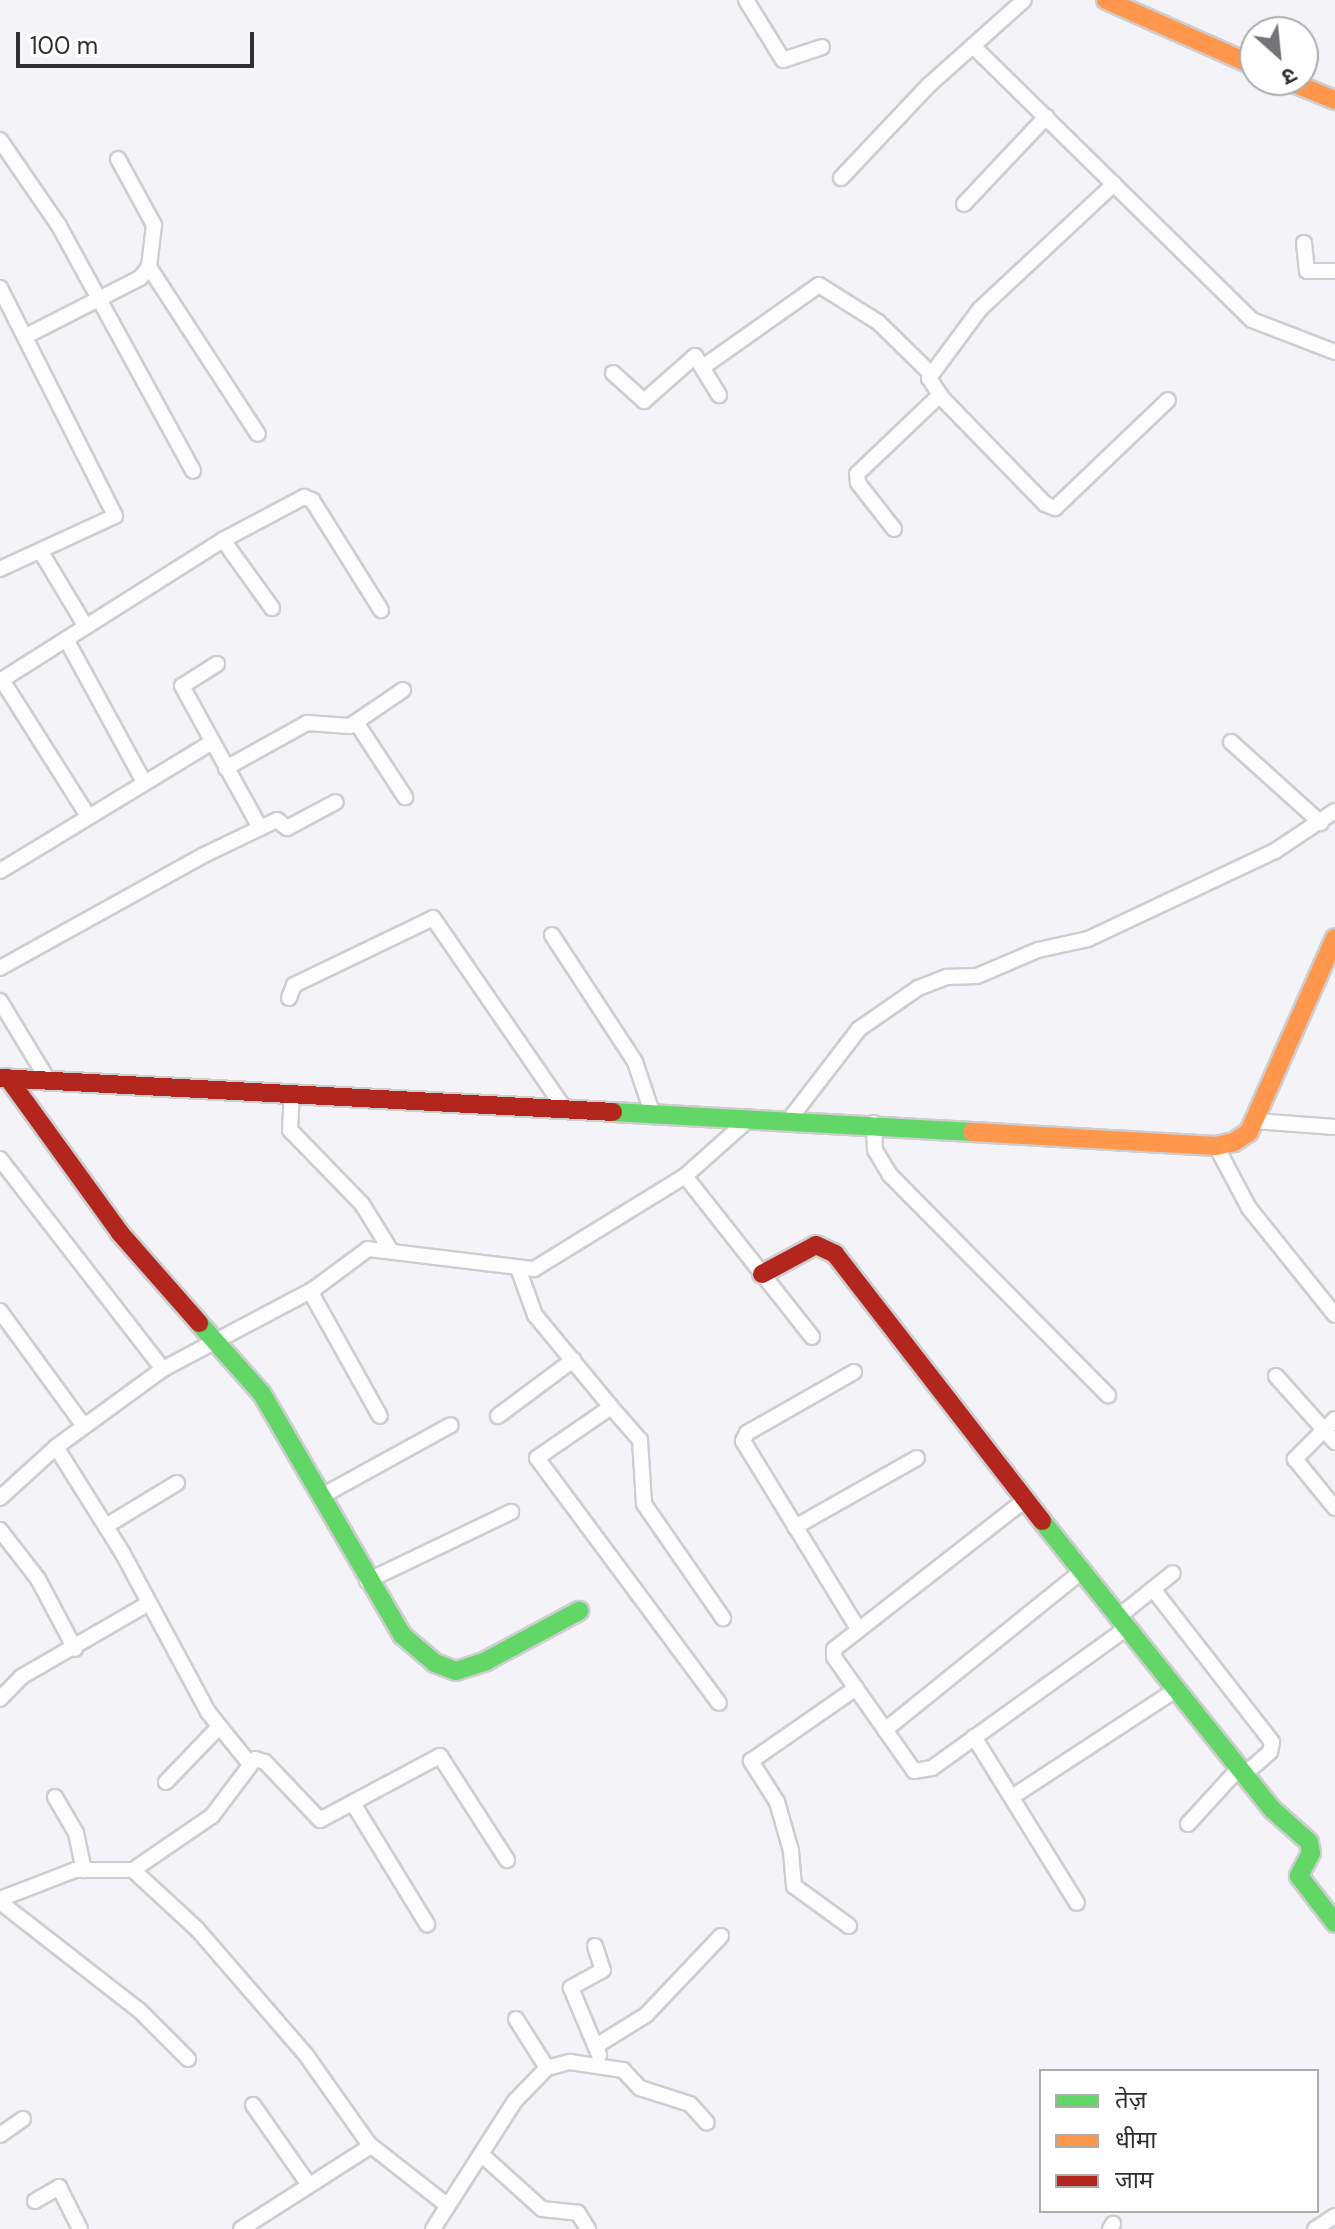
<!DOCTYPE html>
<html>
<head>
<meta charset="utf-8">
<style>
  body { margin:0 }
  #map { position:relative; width:1335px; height:2229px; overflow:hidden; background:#f4f4f8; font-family:"DM Sans","Noto Sans Devanagari",sans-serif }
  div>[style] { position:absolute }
  .roads { filter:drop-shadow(2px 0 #ceced1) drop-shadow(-2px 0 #ceced1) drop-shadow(0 2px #ceced1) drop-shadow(0 -2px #ceced1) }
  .street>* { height:14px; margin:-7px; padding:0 7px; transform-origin:7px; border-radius:7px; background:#fdfdfe }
  .fast>* { height:18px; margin:-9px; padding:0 9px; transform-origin:9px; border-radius:9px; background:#63d668 }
  .slow>* { height:18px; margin:-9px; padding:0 9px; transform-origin:9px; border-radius:9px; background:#ff974d }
  .jam>* { height:18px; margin:-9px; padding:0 9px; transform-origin:9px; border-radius:9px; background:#b3261e }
  span { translate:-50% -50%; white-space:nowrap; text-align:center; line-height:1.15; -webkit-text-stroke:7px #fff; paint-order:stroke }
  .legend { position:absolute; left:1039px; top:2069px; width:280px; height:144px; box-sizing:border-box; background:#fff; border:2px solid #acacad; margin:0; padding:10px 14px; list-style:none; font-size:24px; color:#2f2f32 }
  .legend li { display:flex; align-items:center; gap:16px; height:40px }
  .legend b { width:40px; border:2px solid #acacad }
  .north { position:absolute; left:1239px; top:16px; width:80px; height:80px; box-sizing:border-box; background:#fff; border:2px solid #acacad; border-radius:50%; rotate:153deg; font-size:22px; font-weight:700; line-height:32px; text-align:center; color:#2f2f32 }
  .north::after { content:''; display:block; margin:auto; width:28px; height:36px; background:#747477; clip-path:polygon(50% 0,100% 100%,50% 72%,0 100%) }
  .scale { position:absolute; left:16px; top:32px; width:238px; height:36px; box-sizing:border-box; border:4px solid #2f2f32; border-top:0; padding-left:10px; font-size:24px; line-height:28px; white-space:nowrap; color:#2f2f32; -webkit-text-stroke:6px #fff; paint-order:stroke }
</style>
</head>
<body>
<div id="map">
  <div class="roads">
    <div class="street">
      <i style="left:746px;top:0;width:70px;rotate:58.3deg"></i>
      <i style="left:783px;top:60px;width:41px;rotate:-18.4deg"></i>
      <i style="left:974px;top:47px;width:390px;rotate:44.5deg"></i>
      <i style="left:1252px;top:320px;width:89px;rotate:21.1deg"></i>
      <i style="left:0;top:140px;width:104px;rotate:55.5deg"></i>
      <i style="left:59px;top:226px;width:279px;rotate:61.3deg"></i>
      <i style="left:841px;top:178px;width:128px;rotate:-46.6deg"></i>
      <i style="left:929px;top:85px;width:127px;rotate:-41.8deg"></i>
      <i style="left:1114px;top:184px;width:183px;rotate:137deg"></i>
      <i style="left:980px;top:309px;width:86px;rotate:126.5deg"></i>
      <i style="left:929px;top:378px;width:24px;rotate:57deg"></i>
      <i style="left:942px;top:398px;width:148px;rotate:45.8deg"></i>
      <i style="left:1045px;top:504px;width:11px;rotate:22deg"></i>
      <i style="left:1055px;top:508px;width:156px;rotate:-43.7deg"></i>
      <i style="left:964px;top:204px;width:120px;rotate:-46.7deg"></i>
      <i style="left:1304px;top:243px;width:28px;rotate:84deg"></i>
      <i style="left:1307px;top:271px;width:28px"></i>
      <i style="left:149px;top:267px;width:199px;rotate:56.9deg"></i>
      <i style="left:0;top:288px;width:255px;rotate:63.2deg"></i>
      <i style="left:115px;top:516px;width:127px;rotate:155.3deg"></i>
      <i style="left:26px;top:336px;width:128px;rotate:-27deg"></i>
      <i style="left:140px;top:278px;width:14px;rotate:-51deg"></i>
      <i style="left:149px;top:267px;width:42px;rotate:-83.2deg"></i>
      <i style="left:154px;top:225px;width:75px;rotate:-118.6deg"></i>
      <i style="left:703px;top:367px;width:142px;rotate:-35.3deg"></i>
      <i style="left:819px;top:285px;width:70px;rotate:32.1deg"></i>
      <i style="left:878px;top:322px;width:73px;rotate:44.4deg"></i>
      <i style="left:613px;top:373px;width:42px;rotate:42.1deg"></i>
      <i style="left:644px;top:401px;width:68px;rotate:-41.4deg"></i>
      <i style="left:695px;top:356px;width:46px;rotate:58.4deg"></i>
      <i style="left:894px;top:529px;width:58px;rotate:-128deg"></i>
      <i style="left:858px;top:483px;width:9px;rotate:-96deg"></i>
      <i style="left:857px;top:474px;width:115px;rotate:-43.6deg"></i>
      <i style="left:223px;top:540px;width:84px;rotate:54.2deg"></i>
      <i style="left:41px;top:552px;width:87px;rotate:59deg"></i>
      <i style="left:66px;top:639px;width:163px;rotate:61.4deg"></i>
      <i style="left:217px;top:664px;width:41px;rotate:147.8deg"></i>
      <i style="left:182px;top:686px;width:162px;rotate:61.2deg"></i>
      <i style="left:2px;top:680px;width:161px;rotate:57.7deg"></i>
      <i style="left:0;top:681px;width:264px;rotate:-32.3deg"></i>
      <i style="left:223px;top:540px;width:92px;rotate:-28deg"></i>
      <i style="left:304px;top:497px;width:9px;rotate:21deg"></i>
      <i style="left:312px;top:500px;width:130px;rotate:57.9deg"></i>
      <i style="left:356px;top:722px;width:90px;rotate:56.8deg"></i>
      <i style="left:1231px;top:742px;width:121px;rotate:42deg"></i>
      <i style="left:226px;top:768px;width:93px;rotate:-29.1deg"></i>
      <i style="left:307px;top:723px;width:43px;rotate:4deg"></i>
      <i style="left:350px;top:726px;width:64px;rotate:-34.2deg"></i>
      <i style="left:0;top:871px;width:248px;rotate:-31.3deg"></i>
      <i style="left:552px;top:935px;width:152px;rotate:56.8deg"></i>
      <i style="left:635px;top:1062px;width:53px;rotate:71.2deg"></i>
      <i style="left:0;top:968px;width:233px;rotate:-29deg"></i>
      <i style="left:204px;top:855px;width:81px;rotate:-25.6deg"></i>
      <i style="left:277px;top:820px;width:13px;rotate:39deg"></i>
      <i style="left:287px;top:828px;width:55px;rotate:-28deg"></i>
      <i style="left:289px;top:998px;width:14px;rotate:-69deg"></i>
      <i style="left:294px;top:985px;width:154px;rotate:-25.7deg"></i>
      <i style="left:433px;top:918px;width:232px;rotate:55.4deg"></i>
      <i style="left:0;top:1001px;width:95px;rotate:58.8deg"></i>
      <i style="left:292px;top:1092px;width:38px;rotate:93deg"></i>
      <i style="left:290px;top:1130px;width:103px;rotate:45.8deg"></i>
      <i style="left:362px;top:1204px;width:55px;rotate:58.3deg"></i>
      <i style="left:789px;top:1120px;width:115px;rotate:-52.4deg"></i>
      <i style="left:859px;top:1029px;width:72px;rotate:-34.8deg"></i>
      <i style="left:918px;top:988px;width:31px;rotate:-21deg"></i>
      <i style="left:947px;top:977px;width:30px;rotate:-2deg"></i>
      <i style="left:977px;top:976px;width:66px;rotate:-23.1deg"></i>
      <i style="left:1038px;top:950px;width:51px;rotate:-12.4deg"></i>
      <i style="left:1088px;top:939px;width:207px;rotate:-25.2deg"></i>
      <i style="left:1275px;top:851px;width:72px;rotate:-33.7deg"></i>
      <i style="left:1255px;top:1121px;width:80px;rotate:4.3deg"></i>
      <i style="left:874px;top:1123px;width:27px;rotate:88deg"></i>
      <i style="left:875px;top:1150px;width:29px;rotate:59deg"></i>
      <i style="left:890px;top:1175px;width:310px;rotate:45.3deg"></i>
      <i style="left:1216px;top:1146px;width:70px;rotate:62deg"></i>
      <i style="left:1249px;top:1208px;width:137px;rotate:51.2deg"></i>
      <i style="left:0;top:1159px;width:266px;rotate:52.2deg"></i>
      <i style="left:685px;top:1176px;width:205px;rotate:51.7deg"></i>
      <i style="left:518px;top:1268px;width:50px;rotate:70.1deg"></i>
      <i style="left:535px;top:1315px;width:119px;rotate:50.4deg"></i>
      <i style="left:611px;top:1407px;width:90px;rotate:145.4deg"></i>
      <i style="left:537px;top:1458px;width:305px;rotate:53.4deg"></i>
      <i style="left:310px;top:1291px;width:143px;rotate:60.8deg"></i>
      <i style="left:0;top:1311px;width:142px;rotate:53.9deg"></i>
      <i style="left:854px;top:1372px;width:123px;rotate:150.3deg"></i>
      <i style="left:747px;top:1433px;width:9px;rotate:117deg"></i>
      <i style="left:743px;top:1441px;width:220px;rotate:58.5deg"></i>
      <i style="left:1276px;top:1376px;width:89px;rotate:48.2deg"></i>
      <i style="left:611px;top:1407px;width:44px;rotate:48.7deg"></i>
      <i style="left:640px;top:1440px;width:64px;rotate:86.4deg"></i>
      <i style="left:644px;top:1504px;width:139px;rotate:55.3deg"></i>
      <i style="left:498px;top:1416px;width:94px;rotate:-36.7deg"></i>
      <i style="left:1335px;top:1419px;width:57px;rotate:135deg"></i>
      <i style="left:1295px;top:1459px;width:63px;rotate:50.8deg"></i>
      <i style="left:56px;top:1447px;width:126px;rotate:57.9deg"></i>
      <i style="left:123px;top:1554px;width:179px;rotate:61.7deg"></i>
      <i style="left:208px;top:1712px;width:65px;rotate:51.2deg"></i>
      <i style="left:320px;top:1497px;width:149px;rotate:-28.8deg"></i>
      <i style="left:0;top:1498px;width:76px;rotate:-42.3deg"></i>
      <i style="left:56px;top:1447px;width:132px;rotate:-36.1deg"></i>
      <i style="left:163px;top:1369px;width:171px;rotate:-27.9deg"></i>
      <i style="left:314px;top:1289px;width:67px;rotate:-36.5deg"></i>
      <i style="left:368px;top:1249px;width:167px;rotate:6.9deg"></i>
      <i style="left:534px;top:1269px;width:177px;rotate:-31.6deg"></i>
      <i style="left:685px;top:1176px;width:87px;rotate:-41.7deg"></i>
      <i style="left:1025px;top:1500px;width:242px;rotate:142deg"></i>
      <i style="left:834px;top:1649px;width:8px;rotate:90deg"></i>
      <i style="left:834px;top:1657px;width:139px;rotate:54.9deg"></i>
      <i style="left:914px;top:1771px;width:18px;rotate:-9deg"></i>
      <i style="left:932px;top:1768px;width:240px;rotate:-35.7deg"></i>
      <i style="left:106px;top:1526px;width:83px;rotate:-31.2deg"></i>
      <i style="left:795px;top:1527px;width:140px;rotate:-29.5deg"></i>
      <i style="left:0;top:1530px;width:62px;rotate:52.2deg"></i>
      <i style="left:38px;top:1579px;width:79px;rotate:62.1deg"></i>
      <i style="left:367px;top:1581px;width:160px;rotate:-25.6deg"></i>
      <i style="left:1153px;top:1589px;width:194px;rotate:52.1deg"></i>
      <i style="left:1272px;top:1742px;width:10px;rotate:101deg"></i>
      <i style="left:1270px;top:1752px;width:33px;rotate:139deg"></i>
      <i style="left:1118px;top:1617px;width:70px;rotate:-38.7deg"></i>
      <i style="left:0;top:1699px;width:30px;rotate:-46deg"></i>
      <i style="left:21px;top:1677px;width:148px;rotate:-30deg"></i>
      <i style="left:885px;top:1730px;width:252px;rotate:-38.9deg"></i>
      <i style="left:974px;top:1737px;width:195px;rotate:58.2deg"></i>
      <i style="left:166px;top:1782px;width:75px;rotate:-46.1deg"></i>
      <i style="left:55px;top:1797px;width:42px;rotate:59.7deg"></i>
      <i style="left:76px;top:1833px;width:38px;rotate:78deg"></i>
      <i style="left:1012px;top:1797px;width:197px;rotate:-33.2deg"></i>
      <i style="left:354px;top:1805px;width:140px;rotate:58.5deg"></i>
      <i style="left:1188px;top:1824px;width:77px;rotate:-47.6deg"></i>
      <i style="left:133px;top:1870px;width:87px;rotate:42.7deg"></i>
      <i style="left:197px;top:1929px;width:167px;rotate:49.1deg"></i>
      <i style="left:306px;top:2055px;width:109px;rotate:54.7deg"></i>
      <i style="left:369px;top:2144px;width:100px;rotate:38.1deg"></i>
      <i style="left:0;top:1899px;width:80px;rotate:-21.1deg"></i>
      <i style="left:75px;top:1870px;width:58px"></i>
      <i style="left:133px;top:1870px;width:96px;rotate:-34.4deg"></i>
      <i style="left:212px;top:1816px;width:71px;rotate:-53deg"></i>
      <i style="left:255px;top:1759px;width:10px;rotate:17deg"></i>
      <i style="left:265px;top:1762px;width:80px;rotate:46.5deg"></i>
      <i style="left:320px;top:1820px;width:136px;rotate:-28.1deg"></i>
      <i style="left:440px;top:1756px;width:124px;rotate:57.2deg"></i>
      <i style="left:0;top:1902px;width:177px;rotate:37.9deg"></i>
      <i style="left:140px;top:2011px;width:68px;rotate:45deg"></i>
      <i style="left:849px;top:1926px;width:68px;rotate:-144deg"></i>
      <i style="left:794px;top:1886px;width:35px;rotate:-95deg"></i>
      <i style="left:791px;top:1851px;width:51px;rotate:-105.9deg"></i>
      <i style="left:777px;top:1802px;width:49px;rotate:-122.4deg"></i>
      <i style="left:751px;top:1761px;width:128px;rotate:-34.8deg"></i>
      <i style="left:595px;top:1946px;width:25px;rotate:72deg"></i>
      <i style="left:603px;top:1970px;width:37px;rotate:151deg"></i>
      <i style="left:571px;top:1988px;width:73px;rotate:67.3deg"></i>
      <i style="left:516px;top:2019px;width:58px;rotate:57.7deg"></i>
      <i style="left:596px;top:2046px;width:59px;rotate:-31.8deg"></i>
      <i style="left:646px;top:2015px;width:109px;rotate:-46.5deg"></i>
      <i style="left:253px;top:2105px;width:98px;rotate:55deg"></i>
      <i style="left:0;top:2135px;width:28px;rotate:-35deg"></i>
      <i style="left:481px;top:2154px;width:82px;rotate:42deg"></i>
      <i style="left:542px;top:2209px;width:36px;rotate:6deg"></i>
      <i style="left:578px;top:2213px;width:19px;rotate:58deg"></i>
      <i style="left:35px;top:2201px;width:28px;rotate:-30deg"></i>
      <i style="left:59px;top:2187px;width:47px;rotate:63.4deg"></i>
      <i style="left:241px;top:2229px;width:154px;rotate:-32.6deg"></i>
      <i style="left:433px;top:2229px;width:152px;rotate:-57.4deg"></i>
      <i style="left:515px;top:2101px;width:46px;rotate:-45.9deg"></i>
      <i style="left:547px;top:2068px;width:24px;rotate:-15deg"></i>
      <i style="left:570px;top:2062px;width:54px;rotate:8.6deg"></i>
      <i style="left:623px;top:2070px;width:25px;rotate:47deg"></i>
      <i style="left:640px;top:2088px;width:52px;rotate:17.7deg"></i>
      <i style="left:690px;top:2104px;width:25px;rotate:48deg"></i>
      <i style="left:1110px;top:2229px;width:6px;rotate:-59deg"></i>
      <i style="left:1315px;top:2229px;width:24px;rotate:-33deg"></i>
    </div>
    <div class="fast">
      <i style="left:613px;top:1112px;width:360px;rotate:3.2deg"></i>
      <i style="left:199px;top:1323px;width:95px;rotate:48.4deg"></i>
      <i style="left:262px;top:1394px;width:279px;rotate:59.8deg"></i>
      <i style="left:402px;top:1635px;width:43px;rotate:40.3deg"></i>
      <i style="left:435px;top:1663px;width:22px;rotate:21deg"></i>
      <i style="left:456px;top:1671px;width:32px;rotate:-18deg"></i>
      <i style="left:486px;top:1661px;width:106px;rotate:-28.3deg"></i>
      <i style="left:1042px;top:1521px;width:370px;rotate:51.4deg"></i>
      <i style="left:1273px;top:1810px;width:48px;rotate:41.6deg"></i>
      <i style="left:1309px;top:1842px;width:11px;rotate:80deg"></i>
      <i style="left:1311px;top:1853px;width:26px;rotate:118deg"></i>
      <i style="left:1299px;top:1876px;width:59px;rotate:52.5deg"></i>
    </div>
    <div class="slow">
      <i style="left:1106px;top:0;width:163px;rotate:23.9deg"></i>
      <i style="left:1286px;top:80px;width:53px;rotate:22.2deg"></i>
      <i style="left:972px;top:1132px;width:244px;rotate:3.3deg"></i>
      <i style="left:1216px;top:1146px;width:18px;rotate:-13deg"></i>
      <i style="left:1234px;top:1142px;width:18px;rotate:-34deg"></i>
      <i style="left:1249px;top:1132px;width:212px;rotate:-66.1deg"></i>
    </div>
    <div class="jam">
      <i style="left:0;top:1078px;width:614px;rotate:3.17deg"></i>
      <i style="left:8px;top:1078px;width:191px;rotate:54.1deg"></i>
      <i style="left:120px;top:1233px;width:120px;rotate:48.7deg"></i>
      <i style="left:762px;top:1274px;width:61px;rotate:-28.2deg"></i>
      <i style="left:816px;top:1245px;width:21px;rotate:25deg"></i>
      <i style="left:835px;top:1254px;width:338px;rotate:52.2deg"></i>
    </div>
  </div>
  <ul class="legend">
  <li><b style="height:10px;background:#63d668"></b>तेज़</li>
  <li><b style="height:10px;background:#ff974d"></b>धीमा</li>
  <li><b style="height:10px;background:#b3261e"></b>जाम</li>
  </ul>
  <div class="north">उ</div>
  <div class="scale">100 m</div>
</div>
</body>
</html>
